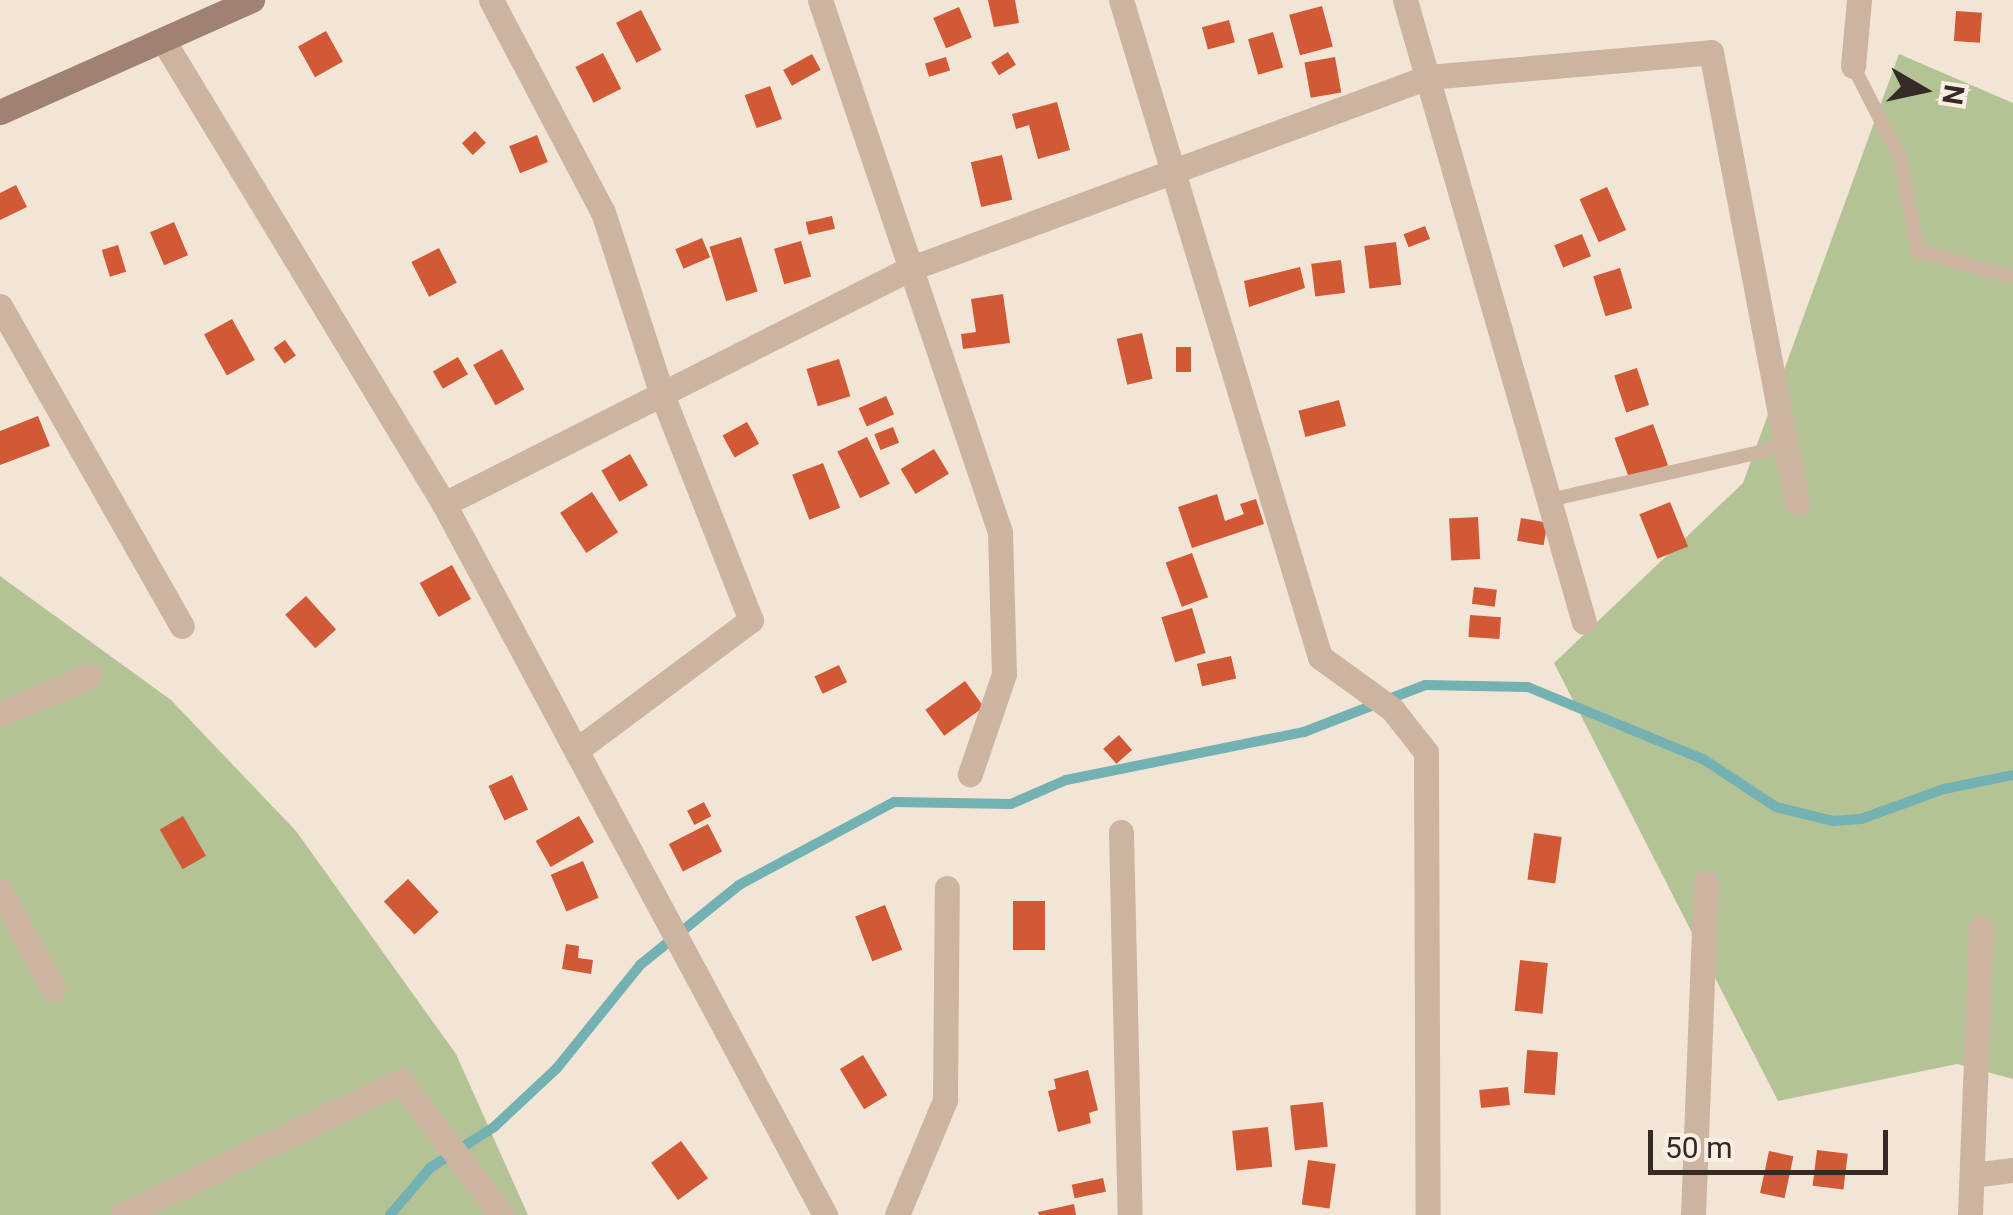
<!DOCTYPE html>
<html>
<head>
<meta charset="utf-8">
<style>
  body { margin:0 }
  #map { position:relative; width:2013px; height:1215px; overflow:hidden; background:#f3e5d6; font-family:Roboto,sans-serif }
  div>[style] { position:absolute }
  .green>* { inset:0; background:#b4c395 }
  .stream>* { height:10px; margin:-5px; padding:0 5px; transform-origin:5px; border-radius:5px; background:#73b1b2 }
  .building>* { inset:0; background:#d15936; transform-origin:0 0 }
  .lane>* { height:14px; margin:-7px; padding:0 7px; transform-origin:7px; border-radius:7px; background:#ccb4a1 }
  .street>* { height:25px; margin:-12.5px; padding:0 12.5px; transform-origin:12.5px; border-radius:12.5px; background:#ccb4a1 }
  .secondary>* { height:25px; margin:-12.5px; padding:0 12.5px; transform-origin:12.5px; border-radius:12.5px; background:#a08273 }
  span { translate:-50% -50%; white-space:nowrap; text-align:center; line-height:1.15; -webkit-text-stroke:10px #fbefe3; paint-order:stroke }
  .north { position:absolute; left:1873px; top:40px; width:100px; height:100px; -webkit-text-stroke:8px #fbefe3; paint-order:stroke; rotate:99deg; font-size:28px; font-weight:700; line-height:40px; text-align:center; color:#352a25 }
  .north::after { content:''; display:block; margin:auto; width:35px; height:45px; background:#352a25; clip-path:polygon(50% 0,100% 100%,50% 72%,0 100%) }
  .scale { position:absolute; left:1648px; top:1130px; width:240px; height:45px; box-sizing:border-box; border:5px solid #352a25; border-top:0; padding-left:12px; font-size:30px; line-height:35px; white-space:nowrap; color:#352a25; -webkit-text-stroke:8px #fbefe3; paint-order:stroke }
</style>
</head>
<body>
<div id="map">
  <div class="green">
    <i style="clip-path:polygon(1899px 54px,2013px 103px,2013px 1079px,1957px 1064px,1778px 1101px,1554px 663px,1743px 483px)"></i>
    <i style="clip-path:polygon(0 576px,171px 700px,296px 831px,456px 1054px,528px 1215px,0 1215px)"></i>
  </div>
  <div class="stream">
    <i style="left:390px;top:1215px;width:62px;rotate:-49.6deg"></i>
    <i style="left:430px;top:1168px;width:76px;rotate:-32.6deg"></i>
    <i style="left:494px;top:1127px;width:86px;rotate:-43.1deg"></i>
    <i style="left:557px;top:1068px;width:132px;rotate:-51.1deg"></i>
    <i style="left:640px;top:965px;width:127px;rotate:-38.9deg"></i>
    <i style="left:739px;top:885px;width:176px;rotate:-28.2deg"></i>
    <i style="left:894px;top:802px;width:117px;rotate:1deg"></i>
    <i style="left:1011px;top:804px;width:60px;rotate:-23.6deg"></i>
    <i style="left:1066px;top:780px;width:243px;rotate:-11.4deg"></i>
    <i style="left:1304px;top:732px;width:130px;rotate:-21.2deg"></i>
    <i style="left:1425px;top:685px;width:103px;rotate:1.1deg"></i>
    <i style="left:1528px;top:687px;width:189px;rotate:22.4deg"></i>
    <i style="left:1703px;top:759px;width:87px;rotate:33.3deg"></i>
    <i style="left:1776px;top:807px;width:59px;rotate:13.8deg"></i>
    <i style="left:1833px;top:821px;width:28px;rotate:-4deg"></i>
    <i style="left:1861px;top:819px;width:88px;rotate:-19.9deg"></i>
    <i style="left:1944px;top:789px;width:70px;rotate:-11.5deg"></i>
  </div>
  <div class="building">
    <i style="clip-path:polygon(988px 0,1015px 0,1019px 23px,994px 27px)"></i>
    <i style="left:1322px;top:6px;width:42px;height:34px;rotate:75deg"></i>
    <i style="left:959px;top:7px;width:33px;height:28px;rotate:67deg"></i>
    <i style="left:641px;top:10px;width:45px;height:28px;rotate:63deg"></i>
    <i style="left:1956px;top:11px;width:26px;height:30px;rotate:4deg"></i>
    <i style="left:1229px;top:20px;width:23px;height:28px;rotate:75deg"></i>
    <i style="left:326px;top:31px;width:35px;height:32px;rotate:61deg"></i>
    <i style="left:1273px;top:32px;width:37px;height:26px;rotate:74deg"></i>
    <i style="left:1008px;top:52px;width:15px;height:20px;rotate:58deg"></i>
    <i style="left:603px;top:53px;width:40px;height:31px;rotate:63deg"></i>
    <i style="left:812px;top:54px;width:18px;height:33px;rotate:61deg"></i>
    <i style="left:946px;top:57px;width:14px;height:22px;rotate:73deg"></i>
    <i style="left:1335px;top:57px;width:36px;height:31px;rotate:80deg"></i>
    <i style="left:770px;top:86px;width:35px;height:27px;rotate:70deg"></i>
    <i style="clip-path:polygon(1057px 102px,1070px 150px,1038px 159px,1029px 125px,1016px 129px,1012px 114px)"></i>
    <i style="left:475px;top:131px;width:16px;height:18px;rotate:47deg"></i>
    <i style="left:537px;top:135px;width:29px;height:30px;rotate:68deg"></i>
    <i style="left:1002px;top:155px;width:46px;height:32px;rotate:77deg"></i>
    <i style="clip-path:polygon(16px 185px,27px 207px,0 220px,0 193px)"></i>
    <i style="left:1607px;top:187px;width:47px;height:30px;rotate:66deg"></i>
    <i style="left:832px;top:216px;width:13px;height:27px;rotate:77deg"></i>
    <i style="left:174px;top:222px;width:36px;height:26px;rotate:67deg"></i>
    <i style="left:1425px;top:226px;width:14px;height:23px;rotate:69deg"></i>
    <i style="left:1582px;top:234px;width:24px;height:30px;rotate:68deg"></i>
    <i style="left:741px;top:237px;width:57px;height:33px;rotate:73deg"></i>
    <i style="left:702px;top:238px;width:21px;height:29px;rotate:67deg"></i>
    <i style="left:801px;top:241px;width:37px;height:28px;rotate:74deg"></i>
    <i style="left:1396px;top:242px;width:43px;height:32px;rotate:83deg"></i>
    <i style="left:118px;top:245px;width:28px;height:17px;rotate:73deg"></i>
    <i style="left:439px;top:248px;width:39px;height:31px;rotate:63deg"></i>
    <i style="left:1341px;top:260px;width:33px;height:30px;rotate:83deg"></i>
    <i style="clip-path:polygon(1300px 267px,1305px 288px,1249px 307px,1244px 281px)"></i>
    <i style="left:1620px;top:268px;width:42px;height:28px;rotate:73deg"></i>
    <i style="clip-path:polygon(1003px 294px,1010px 343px,963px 349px,961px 334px,976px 332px,971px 299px)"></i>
    <i style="left:232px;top:319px;width:47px;height:32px;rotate:61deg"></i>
    <i style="left:1142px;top:333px;width:47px;height:26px;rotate:77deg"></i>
    <i style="left:285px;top:340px;width:19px;height:14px;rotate:55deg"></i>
    <i style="left:1176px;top:347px;width:15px;height:25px"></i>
    <i style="left:502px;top:349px;width:46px;height:33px;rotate:61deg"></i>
    <i style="left:458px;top:357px;width:20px;height:29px;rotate:60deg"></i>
    <i style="left:839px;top:359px;width:39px;height:34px;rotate:73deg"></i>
    <i style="left:1637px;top:368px;width:39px;height:24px;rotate:72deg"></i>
    <i style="left:886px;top:396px;width:20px;height:30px;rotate:66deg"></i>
    <i style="left:1339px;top:400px;width:27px;height:42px;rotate:75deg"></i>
    <i style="clip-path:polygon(38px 416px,50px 446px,0 465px,0 431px)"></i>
    <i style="left:747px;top:422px;width:25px;height:28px;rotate:61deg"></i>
    <i style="left:1653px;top:424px;width:44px;height:41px;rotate:70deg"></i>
    <i style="left:893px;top:427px;width:17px;height:20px;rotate:69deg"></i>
    <i style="left:867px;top:437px;width:52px;height:33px;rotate:64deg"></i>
    <i style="left:934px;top:449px;width:29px;height:39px;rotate:59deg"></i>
    <i style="left:630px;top:454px;width:36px;height:33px;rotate:60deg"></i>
    <i style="left:823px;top:463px;width:48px;height:33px;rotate:69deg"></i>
    <i style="left:592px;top:492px;width:48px;height:38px;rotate:57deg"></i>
    <i style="clip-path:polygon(1217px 494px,1225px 521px,1244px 514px,1240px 504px,1256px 499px,1264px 524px,1192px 548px,1178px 507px)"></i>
    <i style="left:1670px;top:502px;width:48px;height:33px;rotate:68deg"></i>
    <i style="left:1478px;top:517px;width:42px;height:29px;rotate:87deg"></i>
    <i style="left:1521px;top:518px;width:27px;height:23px;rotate:10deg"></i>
    <i style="left:1192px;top:553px;width:47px;height:28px;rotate:70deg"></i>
    <i style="left:452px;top:565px;width:39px;height:37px;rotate:61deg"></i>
    <i style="left:1474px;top:587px;width:23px;height:17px;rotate:7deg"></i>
    <i style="left:306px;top:596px;width:45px;height:28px;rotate:48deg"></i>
    <i style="left:1192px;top:608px;width:47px;height:32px;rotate:73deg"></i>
    <i style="left:1470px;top:615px;width:31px;height:22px;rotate:4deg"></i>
    <i style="left:1231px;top:656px;width:23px;height:35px;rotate:77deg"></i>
    <i style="left:839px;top:665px;width:19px;height:27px;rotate:65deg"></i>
    <i style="left:965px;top:681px;width:32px;height:49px;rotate:54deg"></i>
    <i style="left:1119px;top:735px;width:20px;height:21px;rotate:49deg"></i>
    <i style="left:512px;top:775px;width:38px;height:26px;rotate:65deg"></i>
    <i style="left:704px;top:802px;width:16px;height:19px;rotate:63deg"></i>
    <i style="left:183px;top:816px;width:46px;height:27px;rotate:60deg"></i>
    <i style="left:579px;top:816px;width:30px;height:50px;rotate:60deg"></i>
    <i style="left:708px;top:824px;width:31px;height:44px;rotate:63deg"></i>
    <i style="left:1534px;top:833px;width:28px;height:47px;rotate:8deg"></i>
    <i style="left:583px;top:861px;width:40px;height:35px;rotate:67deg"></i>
    <i style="left:408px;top:879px;width:45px;height:33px;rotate:47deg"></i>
    <i style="left:1013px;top:901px;width:32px;height:49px"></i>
    <i style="left:885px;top:905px;width:48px;height:32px;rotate:69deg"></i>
    <i style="clip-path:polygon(566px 944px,579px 946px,578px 958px,593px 960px,591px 974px,562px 969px)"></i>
    <i style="left:1520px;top:960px;width:28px;height:51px;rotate:6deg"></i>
    <i style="left:1527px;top:1050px;width:31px;height:43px;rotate:4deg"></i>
    <i style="left:863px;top:1055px;width:47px;height:27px;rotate:59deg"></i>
    <i style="clip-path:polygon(1088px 1070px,1098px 1110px,1089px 1113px,1091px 1123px,1058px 1132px,1048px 1091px,1056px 1089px,1054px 1079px)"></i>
    <i style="left:1508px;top:1087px;width:18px;height:29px;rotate:84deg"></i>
    <i style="left:1323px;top:1102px;width:45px;height:33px;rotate:84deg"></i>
    <i style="left:1268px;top:1127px;width:40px;height:36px;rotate:84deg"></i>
    <i style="left:681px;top:1141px;width:46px;height:37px;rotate:54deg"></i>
    <i style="left:1817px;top:1150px;width:31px;height:36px;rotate:7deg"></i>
    <i style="left:1769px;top:1151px;width:25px;height:43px;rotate:12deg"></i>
    <i style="left:1308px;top:1160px;width:28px;height:45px;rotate:8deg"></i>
    <i style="left:1103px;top:1178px;width:14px;height:32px;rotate:78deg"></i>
    <i style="clip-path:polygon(1074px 1204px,1076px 1215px,1039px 1215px,1038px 1212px)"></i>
  </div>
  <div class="lane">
    <i style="left:1853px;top:66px;width:103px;rotate:62.9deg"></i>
    <i style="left:1900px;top:158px;width:95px;rotate:79deg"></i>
    <i style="left:1918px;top:251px;width:98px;rotate:15.3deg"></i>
    <i style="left:1549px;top:500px;width:243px;rotate:-12.8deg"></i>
  </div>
  <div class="street">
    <i style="left:491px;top:0;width:240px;rotate:62.2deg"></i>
    <i style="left:603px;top:212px;width:189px;rotate:72.1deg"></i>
    <i style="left:661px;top:392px;width:245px;rotate:68.5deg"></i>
    <i style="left:751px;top:620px;width:214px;rotate:143.3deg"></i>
    <i style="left:820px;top:0;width:562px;rotate:71.31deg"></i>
    <i style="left:1000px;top:532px;width:142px;rotate:88.4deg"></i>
    <i style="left:1004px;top:674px;width:106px;rotate:108.8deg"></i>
    <i style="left:1121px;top:0;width:686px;rotate:73.15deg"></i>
    <i style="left:1320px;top:657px;width:89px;rotate:35.8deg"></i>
    <i style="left:1392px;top:709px;width:55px;rotate:51.7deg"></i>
    <i style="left:1426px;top:752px;width:463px;rotate:89.8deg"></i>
    <i style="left:1405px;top:0;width:647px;rotate:73.95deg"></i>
    <i style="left:163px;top:40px;width:542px;rotate:58.8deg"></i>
    <i style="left:444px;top:504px;width:807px;rotate:61.81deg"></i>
    <i style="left:1853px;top:66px;width:66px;rotate:-84.8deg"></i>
    <i style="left:0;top:306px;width:368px;rotate:60.4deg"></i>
    <i style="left:444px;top:504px;width:521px;rotate:-26.81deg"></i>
    <i style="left:909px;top:269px;width:553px;rotate:-20.3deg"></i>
    <i style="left:1428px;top:77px;width:284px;rotate:-5deg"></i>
    <i style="left:1711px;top:52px;width:459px;rotate:79.2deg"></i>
    <i style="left:0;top:714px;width:97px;rotate:-23.1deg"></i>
    <i style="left:1121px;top:832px;width:383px;rotate:88.7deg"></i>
    <i style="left:0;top:890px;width:112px;rotate:61.8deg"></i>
    <i style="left:1972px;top:1175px;width:41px;rotate:-7deg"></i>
    <i style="left:122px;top:1215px;width:310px;rotate:-25.7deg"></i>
    <i style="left:401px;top:1081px;width:168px;rotate:53deg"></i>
    <i style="left:897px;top:1215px;width:125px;rotate:-67.3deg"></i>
    <i style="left:945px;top:1100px;width:212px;rotate:-89.5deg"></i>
    <i style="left:1693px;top:1215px;width:333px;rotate:-87.8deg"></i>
    <i style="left:1970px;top:1215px;width:287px;rotate:-87.8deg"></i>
  </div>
  <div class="secondary">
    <i style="left:0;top:112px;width:276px;rotate:-24deg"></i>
  </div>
  <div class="north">N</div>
  <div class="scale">50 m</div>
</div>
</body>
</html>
